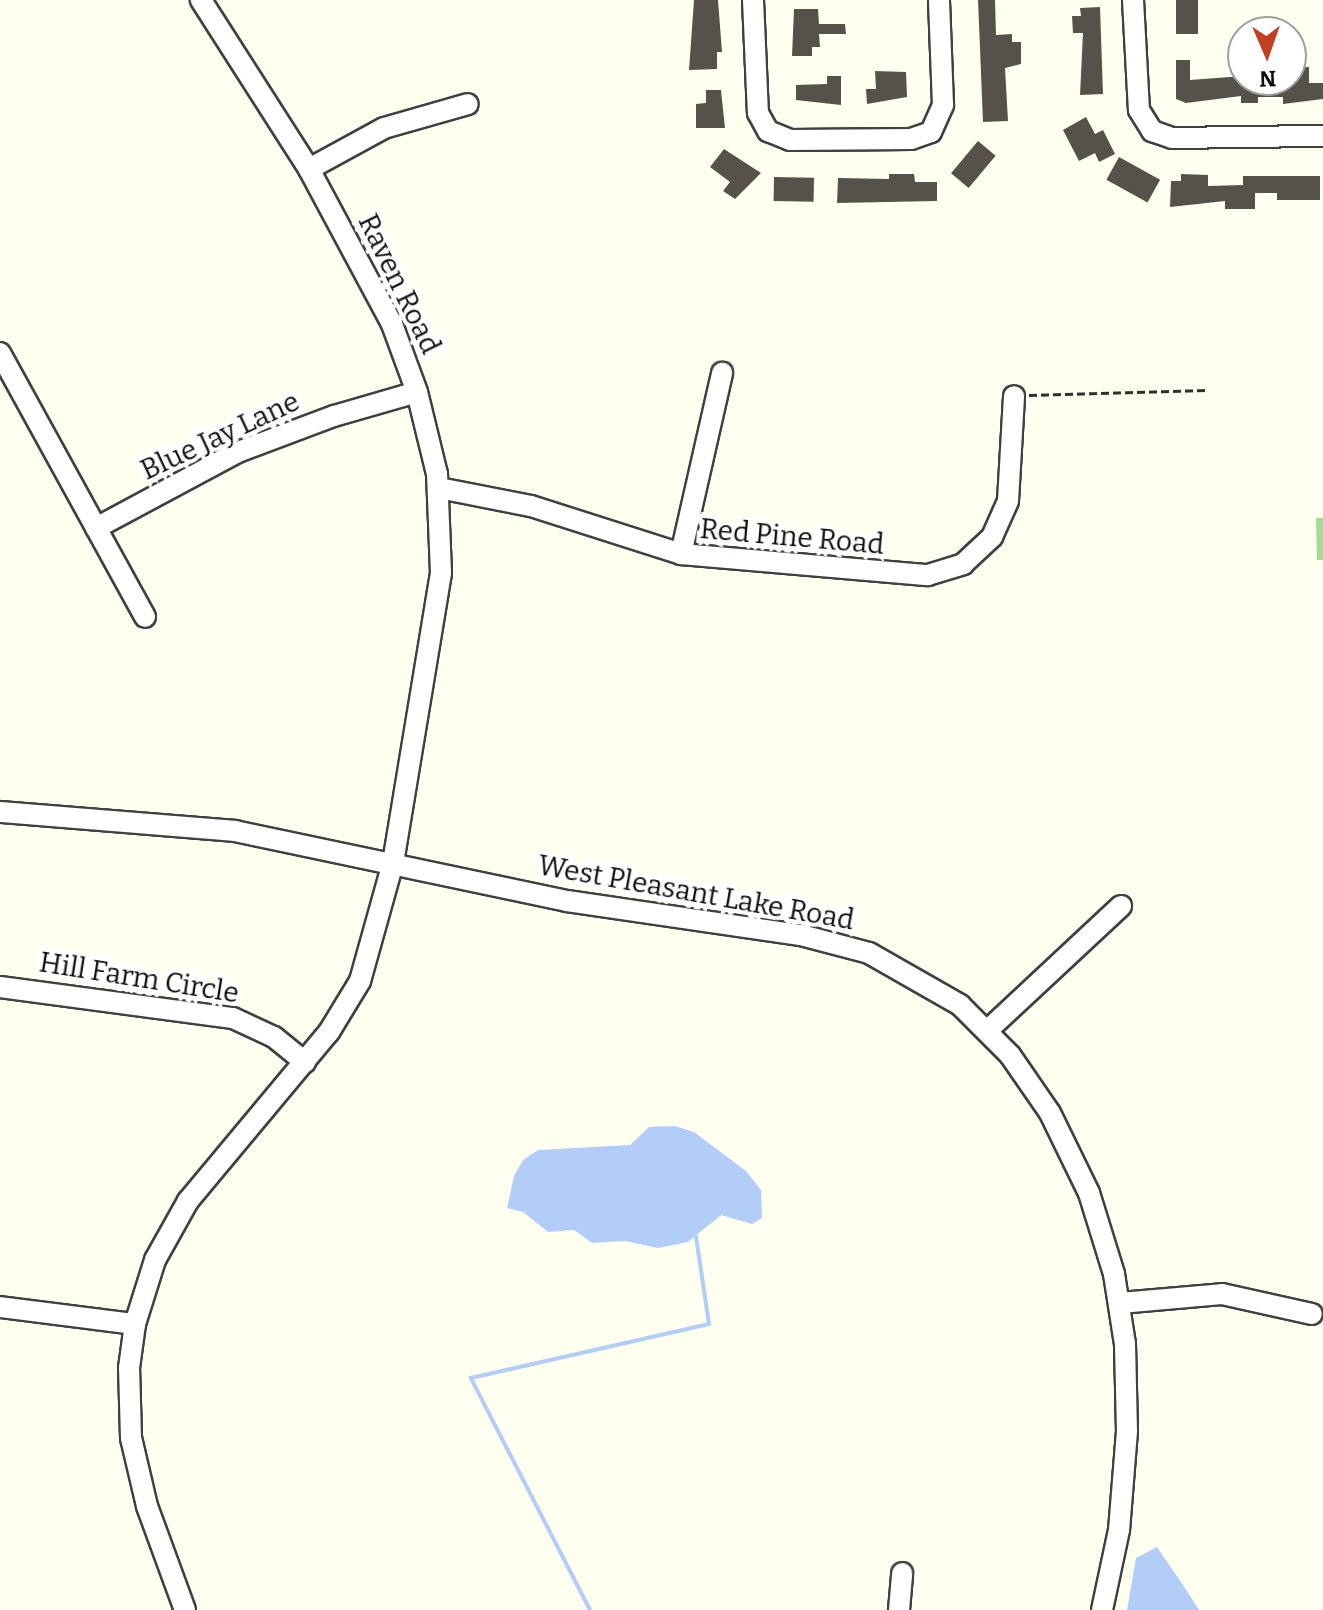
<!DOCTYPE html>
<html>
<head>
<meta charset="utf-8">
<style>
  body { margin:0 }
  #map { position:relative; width:1323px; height:1610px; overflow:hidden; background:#feffee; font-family:Bitter,serif }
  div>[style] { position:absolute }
  .forest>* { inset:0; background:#a4dc95 }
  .water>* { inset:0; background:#b1cdf8 }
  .stream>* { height:4px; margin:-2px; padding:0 2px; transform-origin:2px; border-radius:2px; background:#b1cdf8 }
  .building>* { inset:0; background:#565149; transform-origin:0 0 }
  .path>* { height:3px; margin-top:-1.5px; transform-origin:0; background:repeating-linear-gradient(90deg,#2f2f2f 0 8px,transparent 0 12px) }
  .roads { filter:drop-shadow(2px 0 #404040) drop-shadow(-2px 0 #404040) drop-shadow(0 2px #404040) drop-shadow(0 -2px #404040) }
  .minor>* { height:20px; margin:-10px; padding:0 10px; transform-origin:10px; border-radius:10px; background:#fff }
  span { translate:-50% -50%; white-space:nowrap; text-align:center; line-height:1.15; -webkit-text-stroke:8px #fff; paint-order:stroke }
  .street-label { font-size:28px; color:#0d0d0d }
  .north { position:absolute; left:1227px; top:16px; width:80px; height:80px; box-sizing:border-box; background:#fff; border:2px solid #9e9e9e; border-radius:50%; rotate:178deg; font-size:22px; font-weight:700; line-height:32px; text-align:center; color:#0d0d0d }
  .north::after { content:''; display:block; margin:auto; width:28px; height:36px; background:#c23f21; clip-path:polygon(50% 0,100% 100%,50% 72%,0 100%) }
</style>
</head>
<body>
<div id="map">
  <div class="forest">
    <i style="clip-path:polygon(1316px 518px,1323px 518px,1323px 560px,1317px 560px)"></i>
  </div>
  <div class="water">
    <i style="clip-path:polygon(675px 1126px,694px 1132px,746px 1171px,761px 1190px,762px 1218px,752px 1224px,721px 1215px,688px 1242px,658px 1248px,625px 1241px,592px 1243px,574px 1230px,548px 1232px,523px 1212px,507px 1208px,514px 1176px,523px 1160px,538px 1150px,630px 1145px,649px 1127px)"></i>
    <i style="clip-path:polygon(1157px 1547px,1187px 1591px,1199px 1610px,1127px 1610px,1136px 1558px)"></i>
  </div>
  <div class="stream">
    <i style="left:590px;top:1610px;width:261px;rotate:-117.2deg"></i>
    <i style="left:471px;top:1378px;width:244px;rotate:-12.8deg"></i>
    <i style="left:709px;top:1324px;width:88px;rotate:-98.5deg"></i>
  </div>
  <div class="building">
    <i style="clip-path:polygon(694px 0,718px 0,722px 52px,717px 52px,717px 69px,689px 70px)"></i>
    <i style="clip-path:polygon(978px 0,995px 0,996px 35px,1012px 34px,1012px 42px,1021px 42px,1021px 64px,1005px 68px,1008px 121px,983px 122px)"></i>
    <i style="left:1176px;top:0;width:22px;height:34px"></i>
    <i style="clip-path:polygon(1100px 7px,1103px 94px,1080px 95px,1083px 33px,1073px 33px,1072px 16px,1081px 16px,1080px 8px)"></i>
    <i style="clip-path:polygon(794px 9px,818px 9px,819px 24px,845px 24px,846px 34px,819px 34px,820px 47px,812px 47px,812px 56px,792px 56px)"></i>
    <i style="clip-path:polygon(1176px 60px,1190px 60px,1190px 80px,1243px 76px,1243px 80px,1291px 80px,1291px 68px,1309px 67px,1309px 83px,1323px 83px,1323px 99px,1283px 104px,1283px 97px,1258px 97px,1258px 103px,1241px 103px,1241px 96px,1186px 103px,1176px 99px)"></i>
    <i style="clip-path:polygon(875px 71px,906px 72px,907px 97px,867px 104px,866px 89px,876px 89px)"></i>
    <i style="clip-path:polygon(827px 76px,841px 76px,841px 105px,796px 100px,796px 85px,827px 84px)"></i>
    <i style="clip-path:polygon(706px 90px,721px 90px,725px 128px,696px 128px,696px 104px,706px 103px)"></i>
    <i style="clip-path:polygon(1086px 117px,1095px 134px,1103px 130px,1115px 154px,1099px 162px,1095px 153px,1079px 161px,1063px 130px)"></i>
    <i style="left:978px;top:141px;width:23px;height:42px;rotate:40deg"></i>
    <i style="clip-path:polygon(724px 149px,761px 173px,735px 199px,723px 191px,730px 182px,710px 167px)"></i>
    <i style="left:1119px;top:157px;width:47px;height:26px;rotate:29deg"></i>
    <i style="clip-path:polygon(889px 174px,914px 174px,915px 182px,937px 182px,937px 201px,837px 203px,838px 178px,889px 179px)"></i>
    <i style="clip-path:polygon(1181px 174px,1208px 175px,1208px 186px,1243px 185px,1243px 176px,1320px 176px,1320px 200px,1277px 200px,1277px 193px,1255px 193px,1255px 209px,1225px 209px,1225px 201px,1170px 207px,1171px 181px,1181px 181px)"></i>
    <i style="left:774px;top:177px;width:40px;height:24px;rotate:1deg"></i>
  </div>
  <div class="path">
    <i style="left:1029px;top:395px;width:178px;rotate:-1.6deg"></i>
  </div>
  <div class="roads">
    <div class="minor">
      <i style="left:753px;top:0;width:113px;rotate:87.5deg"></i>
      <i style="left:758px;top:113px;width:21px;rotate:61deg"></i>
      <i style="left:768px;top:131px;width:24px;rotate:22deg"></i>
      <i style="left:790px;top:140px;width:121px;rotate:-0.5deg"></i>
      <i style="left:911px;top:139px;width:21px;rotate:-19deg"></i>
      <i style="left:931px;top:132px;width:30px;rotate:-66deg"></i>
      <i style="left:943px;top:105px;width:105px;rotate:-92.2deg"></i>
      <i style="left:1133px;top:0;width:110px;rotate:86.9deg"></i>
      <i style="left:1139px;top:110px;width:25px;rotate:58deg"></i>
      <i style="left:1152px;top:131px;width:21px;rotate:19deg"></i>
      <i style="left:1172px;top:138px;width:151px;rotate:-0.8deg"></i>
      <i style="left:309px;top:169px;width:85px;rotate:-28.7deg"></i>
      <i style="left:384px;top:128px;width:87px;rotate:-15.9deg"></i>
      <i style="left:0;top:353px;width:301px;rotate:61.2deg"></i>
      <i style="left:439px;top:488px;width:94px;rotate:11.1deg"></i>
      <i style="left:531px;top:506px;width:157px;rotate:17.7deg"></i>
      <i style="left:681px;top:554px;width:248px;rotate:4.9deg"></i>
      <i style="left:928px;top:575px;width:37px;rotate:-17deg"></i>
      <i style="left:963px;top:564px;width:40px;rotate:-43deg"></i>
      <i style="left:992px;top:537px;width:39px;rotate:-66deg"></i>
      <i style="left:1008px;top:501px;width:105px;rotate:-86.7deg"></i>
      <i style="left:96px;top:528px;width:161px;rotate:-28.2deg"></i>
      <i style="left:238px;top:452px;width:103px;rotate:-20.6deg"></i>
      <i style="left:334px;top:416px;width:86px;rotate:-16.1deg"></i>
      <i style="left:681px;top:554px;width:186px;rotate:-77.2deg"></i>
      <i style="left:0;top:812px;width:236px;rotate:4.6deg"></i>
      <i style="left:235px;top:831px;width:339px;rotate:11.9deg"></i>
      <i style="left:567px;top:901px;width:236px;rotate:8.3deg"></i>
      <i style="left:801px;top:935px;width:70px;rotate:14.8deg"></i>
      <i style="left:869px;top:953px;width:105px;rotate:29.7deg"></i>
      <i style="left:960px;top:1005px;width:71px;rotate:45deg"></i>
      <i style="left:1010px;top:1055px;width:70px;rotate:55.4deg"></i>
      <i style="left:1050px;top:1113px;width:89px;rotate:64deg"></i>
      <i style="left:1089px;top:1193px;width:85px;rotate:72.8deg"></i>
      <i style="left:1114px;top:1274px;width:71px;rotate:81.1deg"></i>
      <i style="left:1125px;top:1344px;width:87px;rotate:88.7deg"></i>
      <i style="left:1127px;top:1431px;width:99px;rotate:94.6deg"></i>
      <i style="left:1119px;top:1530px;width:82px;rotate:102deg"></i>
      <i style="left:0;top:987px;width:235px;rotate:7.6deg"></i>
      <i style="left:233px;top:1018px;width:45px;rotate:24.9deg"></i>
      <i style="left:274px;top:1037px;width:40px;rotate:39deg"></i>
      <i style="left:988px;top:1030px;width:182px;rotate:-43deg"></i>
      <i style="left:1120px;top:1303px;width:102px;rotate:-5deg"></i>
      <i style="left:1222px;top:1294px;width:92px;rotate:12.5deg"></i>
      <i style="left:0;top:1307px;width:136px;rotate:7.2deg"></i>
      <i style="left:185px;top:1610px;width:111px;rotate:-110.1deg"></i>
      <i style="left:147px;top:1506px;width:70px;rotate:-103.2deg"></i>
      <i style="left:131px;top:1438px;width:70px;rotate:-91.6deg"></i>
      <i style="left:129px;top:1368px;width:44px;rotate:-82.2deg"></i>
      <i style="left:135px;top:1324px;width:67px;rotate:-72.6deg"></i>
      <i style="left:155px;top:1260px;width:68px;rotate:-60.8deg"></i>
      <i style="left:188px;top:1201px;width:220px;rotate:-50.2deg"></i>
      <i style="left:329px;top:1032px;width:60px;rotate:-58.7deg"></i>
      <i style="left:360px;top:981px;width:123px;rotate:-74.4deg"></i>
      <i style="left:393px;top:863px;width:294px;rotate:-80.6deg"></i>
      <i style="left:441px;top:573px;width:99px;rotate:-92.3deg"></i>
      <i style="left:437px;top:474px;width:84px;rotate:-103.7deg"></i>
      <i style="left:417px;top:392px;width:72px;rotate:-110.2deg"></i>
      <i style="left:392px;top:324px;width:176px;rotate:-118.2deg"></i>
      <i style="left:309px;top:169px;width:201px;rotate:-122.6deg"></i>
      <i style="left:899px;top:1610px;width:37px;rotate:-85deg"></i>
    </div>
  </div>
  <div class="street-label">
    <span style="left:399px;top:284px;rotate:64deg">Raven Road</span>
    <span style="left:220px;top:436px;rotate:-25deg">Blue Jay Lane</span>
    <span style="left:792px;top:537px;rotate:5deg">Red Pine Road</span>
    <span style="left:696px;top:893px;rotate:10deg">West Pleasant Lake Road</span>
    <span style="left:139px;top:978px;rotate:9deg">Hill Farm Circle</span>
  </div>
  <div class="north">N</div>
</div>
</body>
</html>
